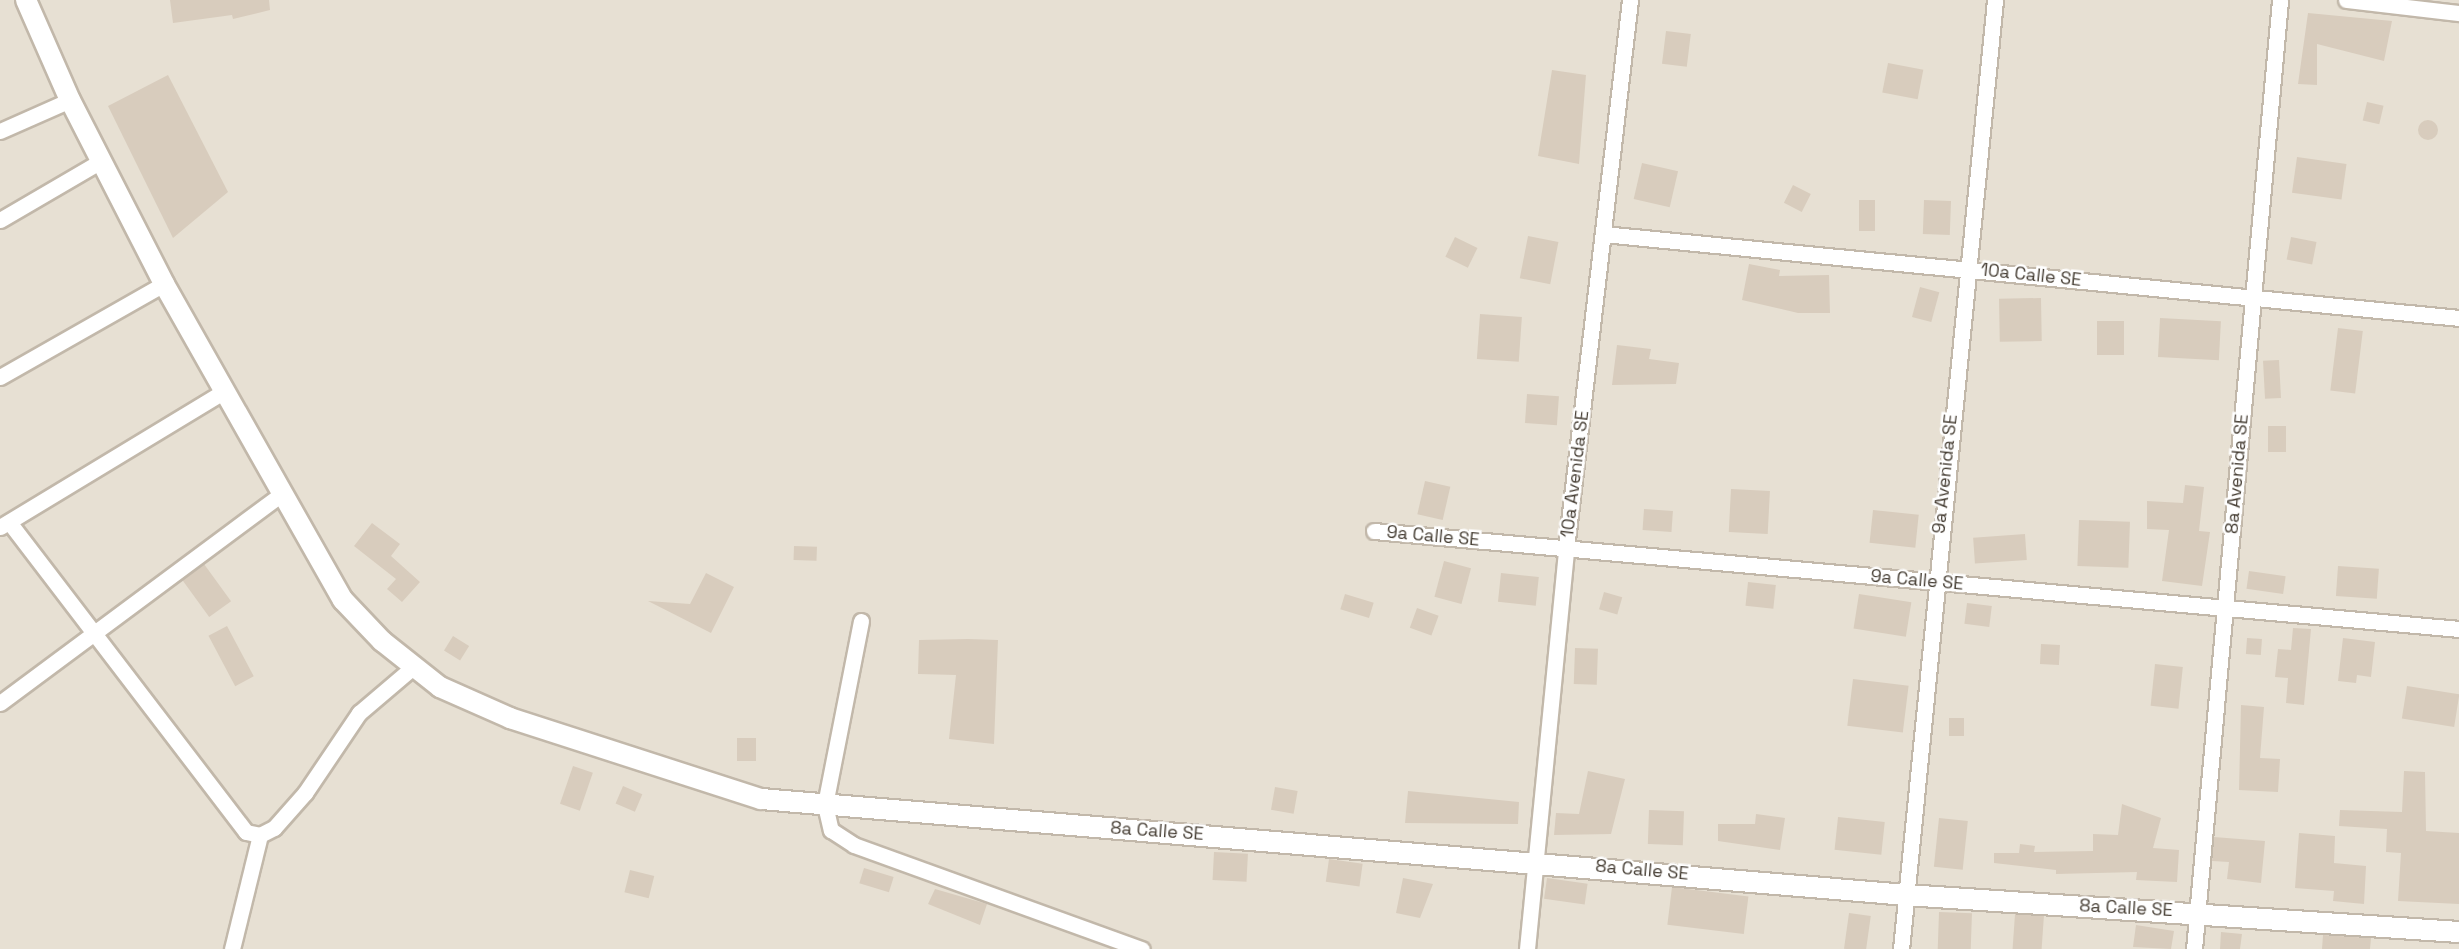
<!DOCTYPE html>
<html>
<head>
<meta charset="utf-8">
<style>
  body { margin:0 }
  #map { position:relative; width:2459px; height:949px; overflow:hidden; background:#f3eee5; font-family:"Space Grotesk",sans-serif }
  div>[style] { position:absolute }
  .residential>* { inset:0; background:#e7e0d3; transform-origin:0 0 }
  .building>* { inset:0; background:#d8ccbd; transform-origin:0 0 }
  .round { border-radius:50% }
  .roads { filter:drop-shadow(2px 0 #c2b8aa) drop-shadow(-2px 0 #c2b8aa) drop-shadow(0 2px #c2b8aa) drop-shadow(0 -2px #c2b8aa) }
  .minor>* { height:15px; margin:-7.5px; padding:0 7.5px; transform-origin:7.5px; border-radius:7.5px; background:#fff }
  .tertiary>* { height:20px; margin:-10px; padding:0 10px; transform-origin:10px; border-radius:10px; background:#fff }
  span { translate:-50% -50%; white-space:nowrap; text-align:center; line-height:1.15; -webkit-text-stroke:5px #fff; paint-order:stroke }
  .street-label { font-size:18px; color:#463e34 }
</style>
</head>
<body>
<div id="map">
  <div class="residential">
    <i style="left:0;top:0;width:2459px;height:949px"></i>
  </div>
  <div class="building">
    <i style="clip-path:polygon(170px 0,269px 0,270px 10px,233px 19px,232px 15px,173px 23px)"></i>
    <i style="clip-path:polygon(2308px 13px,2392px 21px,2384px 61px,2317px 44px,2317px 85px,2298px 84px)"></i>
    <i style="left:1666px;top:31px;width:25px;height:33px;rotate:7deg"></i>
    <i style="left:1888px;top:63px;width:36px;height:30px;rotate:11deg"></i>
    <i style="clip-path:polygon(1552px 70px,1586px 75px,1579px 164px,1538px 156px)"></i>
    <i style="clip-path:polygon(168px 75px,228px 192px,173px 238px,108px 106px)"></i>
    <i style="left:2367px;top:102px;width:17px;height:19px;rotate:13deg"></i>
    <i class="round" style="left:2418px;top:120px;width:20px;height:20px"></i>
    <i style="left:2297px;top:157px;width:50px;height:36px;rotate:8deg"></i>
    <i style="left:1642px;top:163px;width:37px;height:37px;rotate:13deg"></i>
    <i style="left:1793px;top:185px;width:20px;height:20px;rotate:27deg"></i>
    <i style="left:1875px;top:200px;width:31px;height:16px;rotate:90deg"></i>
    <i style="left:1924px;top:200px;width:27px;height:34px;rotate:2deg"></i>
    <i style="left:1528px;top:236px;width:31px;height:43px;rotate:11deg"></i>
    <i style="left:1455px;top:237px;width:25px;height:22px;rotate:26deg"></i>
    <i style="left:2291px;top:237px;width:26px;height:23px;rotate:11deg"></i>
    <i style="clip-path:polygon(1749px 264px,1780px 270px,1779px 276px,1829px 275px,1830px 313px,1798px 313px,1742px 300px)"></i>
    <i style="left:1920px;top:287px;width:20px;height:31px;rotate:15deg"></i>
    <i style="left:2041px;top:298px;width:43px;height:42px;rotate:89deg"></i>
    <i style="left:1480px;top:314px;width:42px;height:45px;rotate:4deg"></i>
    <i style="left:2160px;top:318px;width:61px;height:39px;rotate:3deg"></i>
    <i style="left:2097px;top:321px;width:27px;height:34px"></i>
    <i style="left:2338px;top:328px;width:25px;height:63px;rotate:7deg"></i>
    <i style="clip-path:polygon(1617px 345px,1651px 349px,1649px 359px,1679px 363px,1676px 384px,1612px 385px)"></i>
    <i style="left:2279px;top:360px;width:38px;height:16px;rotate:87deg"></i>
    <i style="left:1527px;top:394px;width:32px;height:29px;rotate:4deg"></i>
    <i style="left:2268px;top:426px;width:18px;height:26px"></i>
    <i style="left:1425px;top:481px;width:26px;height:34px;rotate:13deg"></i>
    <i style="clip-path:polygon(2185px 485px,2204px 487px,2199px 531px,2210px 532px,2202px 586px,2162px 581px,2169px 530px,2147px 529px,2147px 501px,2183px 503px)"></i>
    <i style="left:1731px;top:489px;width:39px;height:43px;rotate:3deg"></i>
    <i style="left:1644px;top:509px;width:29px;height:21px;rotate:4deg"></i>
    <i style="left:1873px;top:510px;width:46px;height:33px;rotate:6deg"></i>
    <i style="left:2079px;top:520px;width:51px;height:46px;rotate:2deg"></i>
    <i style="clip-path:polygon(372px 523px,400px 544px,391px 556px,420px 582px,402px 602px,387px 589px,396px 579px,354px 546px)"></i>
    <i style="left:2025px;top:534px;width:26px;height:52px;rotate:86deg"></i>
    <i style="left:794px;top:546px;width:23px;height:14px;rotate:2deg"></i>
    <i style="left:1444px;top:561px;width:28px;height:37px;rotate:15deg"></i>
    <i style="left:204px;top:564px;width:46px;height:27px;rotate:54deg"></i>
    <i style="left:2338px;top:566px;width:41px;height:30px;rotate:4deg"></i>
    <i style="left:2249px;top:571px;width:37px;height:18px;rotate:8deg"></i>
    <i style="clip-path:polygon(706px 573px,734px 587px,711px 633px,648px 601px,690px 604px)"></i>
    <i style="left:1501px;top:573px;width:38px;height:29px;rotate:6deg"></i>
    <i style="left:1748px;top:582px;width:28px;height:24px;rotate:6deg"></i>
    <i style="left:1604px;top:592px;width:19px;height:18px;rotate:16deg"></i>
    <i style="left:1345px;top:594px;width:30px;height:16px;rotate:17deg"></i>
    <i style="left:1859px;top:594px;width:53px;height:35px;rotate:9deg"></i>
    <i style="left:1967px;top:603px;width:25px;height:21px;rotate:7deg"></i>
    <i style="left:1417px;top:608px;width:23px;height:21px;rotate:20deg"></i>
    <i style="left:227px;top:626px;width:57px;height:21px;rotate:62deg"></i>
    <i style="clip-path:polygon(2293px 628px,2311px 629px,2304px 705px,2286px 703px,2288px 678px,2275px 677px,2278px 649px,2291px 650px)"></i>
    <i style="left:453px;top:636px;width:19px;height:17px;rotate:32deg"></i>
    <i style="left:2247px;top:638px;width:15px;height:16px;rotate:4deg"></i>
    <i style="clip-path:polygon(2343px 638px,2375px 642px,2371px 677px,2357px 675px,2356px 683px,2338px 681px)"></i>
    <i style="clip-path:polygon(968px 639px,998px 640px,994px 744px,949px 739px,956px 675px,918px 674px,919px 640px)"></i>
    <i style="left:2041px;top:644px;width:19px;height:20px;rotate:3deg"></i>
    <i style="left:1575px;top:648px;width:23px;height:36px;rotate:2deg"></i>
    <i style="left:2155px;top:664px;width:28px;height:42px;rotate:6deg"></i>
    <i style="left:1853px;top:679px;width:56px;height:47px;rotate:7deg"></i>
    <i style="left:2407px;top:686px;width:53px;height:33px;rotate:9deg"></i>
    <i style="clip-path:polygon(2241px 705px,2264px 707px,2260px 758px,2280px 759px,2278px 792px,2239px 790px)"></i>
    <i style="left:1949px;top:718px;width:15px;height:18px"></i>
    <i style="left:756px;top:738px;width:23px;height:19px;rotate:90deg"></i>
    <i style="left:573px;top:766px;width:21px;height:40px;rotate:19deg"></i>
    <i style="clip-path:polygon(1588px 771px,1625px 779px,1611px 834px,1554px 835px,1556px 813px,1579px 814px)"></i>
    <i style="clip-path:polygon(2404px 771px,2425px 772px,2426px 831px,2459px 833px,2459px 904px,2398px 901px,2401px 853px,2386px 852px,2387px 829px,2339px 826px,2340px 810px,2402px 812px)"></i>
    <i style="left:623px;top:786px;width:21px;height:19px;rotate:23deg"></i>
    <i style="left:1275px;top:787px;width:23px;height:23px;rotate:10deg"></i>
    <i style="clip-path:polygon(1408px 791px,1519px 802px,1518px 824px,1405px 823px)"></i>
    <i style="clip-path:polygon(2122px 804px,2161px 818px,2153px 848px,2179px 850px,2177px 882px,2136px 880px,2137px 872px,2056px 874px,2056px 870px,1994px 863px,1994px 853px,2019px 853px,2020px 844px,2035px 846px,2034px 852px,2093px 851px,2093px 834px,2118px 835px)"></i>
    <i style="left:1649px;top:810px;width:35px;height:34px;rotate:2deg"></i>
    <i style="clip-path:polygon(1756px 814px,1785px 818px,1780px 850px,1718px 841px,1718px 824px,1755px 824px)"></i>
    <i style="left:1838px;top:817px;width:47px;height:33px;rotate:6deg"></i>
    <i style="left:1939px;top:818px;width:29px;height:49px;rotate:6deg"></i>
    <i style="clip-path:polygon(2299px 833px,2335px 836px,2334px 863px,2366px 866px,2364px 904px,2333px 901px,2334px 891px,2295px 888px)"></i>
    <i style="clip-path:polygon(2214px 837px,2265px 841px,2261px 883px,2227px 879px,2229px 862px,2212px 861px)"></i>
    <i style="left:1214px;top:852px;width:34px;height:28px;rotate:3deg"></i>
    <i style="left:1329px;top:859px;width:34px;height:23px;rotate:8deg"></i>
    <i style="left:864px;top:868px;width:31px;height:16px;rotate:17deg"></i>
    <i style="left:630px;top:870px;width:25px;height:23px;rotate:14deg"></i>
    <i style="clip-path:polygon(1403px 878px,1433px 884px,1420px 918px,1396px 913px)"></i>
    <i style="left:1547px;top:878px;width:41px;height:21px;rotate:8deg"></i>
    <i style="left:1672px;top:887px;width:77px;height:38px;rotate:7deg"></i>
    <i style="clip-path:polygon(935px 889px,987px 904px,980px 925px,928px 904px)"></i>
    <i style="left:1939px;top:912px;width:33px;height:37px;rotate:2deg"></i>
    <i style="left:1849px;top:913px;width:22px;height:36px;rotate:8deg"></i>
    <i style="left:2015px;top:914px;width:29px;height:35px;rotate:4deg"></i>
    <i style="clip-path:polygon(2136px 925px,2174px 931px,2171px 949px,2133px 947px)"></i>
    <i style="clip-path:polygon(2221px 932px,2242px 934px,2240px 949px,2220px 949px)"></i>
    <i style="clip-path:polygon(2323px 935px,2371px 938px,2370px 949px,2322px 949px)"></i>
  </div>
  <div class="roads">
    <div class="minor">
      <i style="left:2346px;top:0;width:114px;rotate:6.6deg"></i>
      <i style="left:0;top:131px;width:77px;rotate:-23.9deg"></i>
      <i style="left:0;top:220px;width:117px;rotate:-30.3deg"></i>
      <i style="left:1603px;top:234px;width:860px;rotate:5.6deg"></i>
      <i style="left:0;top:377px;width:189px;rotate:-29.6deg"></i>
      <i style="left:9px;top:522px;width:390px;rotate:52.6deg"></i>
      <i style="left:246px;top:832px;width:14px;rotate:12deg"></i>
      <i style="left:260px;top:835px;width:16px;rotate:-27deg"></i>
      <i style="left:274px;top:828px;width:47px;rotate:-48.5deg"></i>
      <i style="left:305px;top:793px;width:97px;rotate:-56deg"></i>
      <i style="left:359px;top:713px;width:71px;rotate:-40.4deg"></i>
      <i style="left:0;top:527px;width:263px;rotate:-31.2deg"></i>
      <i style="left:1374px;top:531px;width:1089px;rotate:5.16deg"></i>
      <i style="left:861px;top:621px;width:187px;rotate:101.1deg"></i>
      <i style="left:825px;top:805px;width:26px;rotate:77deg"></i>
      <i style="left:831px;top:830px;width:27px;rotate:33deg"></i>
      <i style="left:854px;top:845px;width:306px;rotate:19.9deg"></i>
      <i style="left:0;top:703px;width:349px;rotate:-36.6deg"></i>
      <i style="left:232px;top:949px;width:117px;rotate:-76.2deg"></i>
      <i style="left:1527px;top:949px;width:403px;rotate:-84.4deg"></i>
      <i style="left:1566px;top:548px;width:552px;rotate:-83.34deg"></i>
      <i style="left:1901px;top:949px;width:954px;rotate:-84.34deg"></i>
      <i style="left:2194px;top:949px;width:953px;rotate:-84.82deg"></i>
    </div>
    <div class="tertiary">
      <i style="left:26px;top:0;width:109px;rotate:66.3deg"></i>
      <i style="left:70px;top:100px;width:207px;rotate:62.9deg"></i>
      <i style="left:164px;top:284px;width:363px;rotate:60.5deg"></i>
      <i style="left:343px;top:600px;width:57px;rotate:46.4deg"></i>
      <i style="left:382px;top:641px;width:74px;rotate:38.4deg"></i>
      <i style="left:440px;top:687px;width:77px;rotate:23.9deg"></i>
      <i style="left:510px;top:718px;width:264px;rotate:17.9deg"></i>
      <i style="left:761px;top:799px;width:1149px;rotate:4.79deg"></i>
      <i style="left:1906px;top:895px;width:554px;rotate:3.83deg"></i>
    </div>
  </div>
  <div class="street-label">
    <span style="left:2031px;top:275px;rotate:6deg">10a Calle SE</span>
    <span style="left:1575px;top:474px;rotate:-83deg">10a Avenida SE</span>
    <span style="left:1945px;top:474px;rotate:-84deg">9a Avenida SE</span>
    <span style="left:2237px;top:474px;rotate:-85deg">8a Avenida SE</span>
    <span style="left:1433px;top:536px;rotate:5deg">9a Calle SE</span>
    <span style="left:1917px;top:580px;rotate:5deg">9a Calle SE</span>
    <span style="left:1157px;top:831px;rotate:4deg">8a Calle SE</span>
    <span style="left:1642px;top:870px;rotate:5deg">8a Calle SE</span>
    <span style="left:2126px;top:908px;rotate:3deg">8a Calle SE</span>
  </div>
</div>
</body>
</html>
